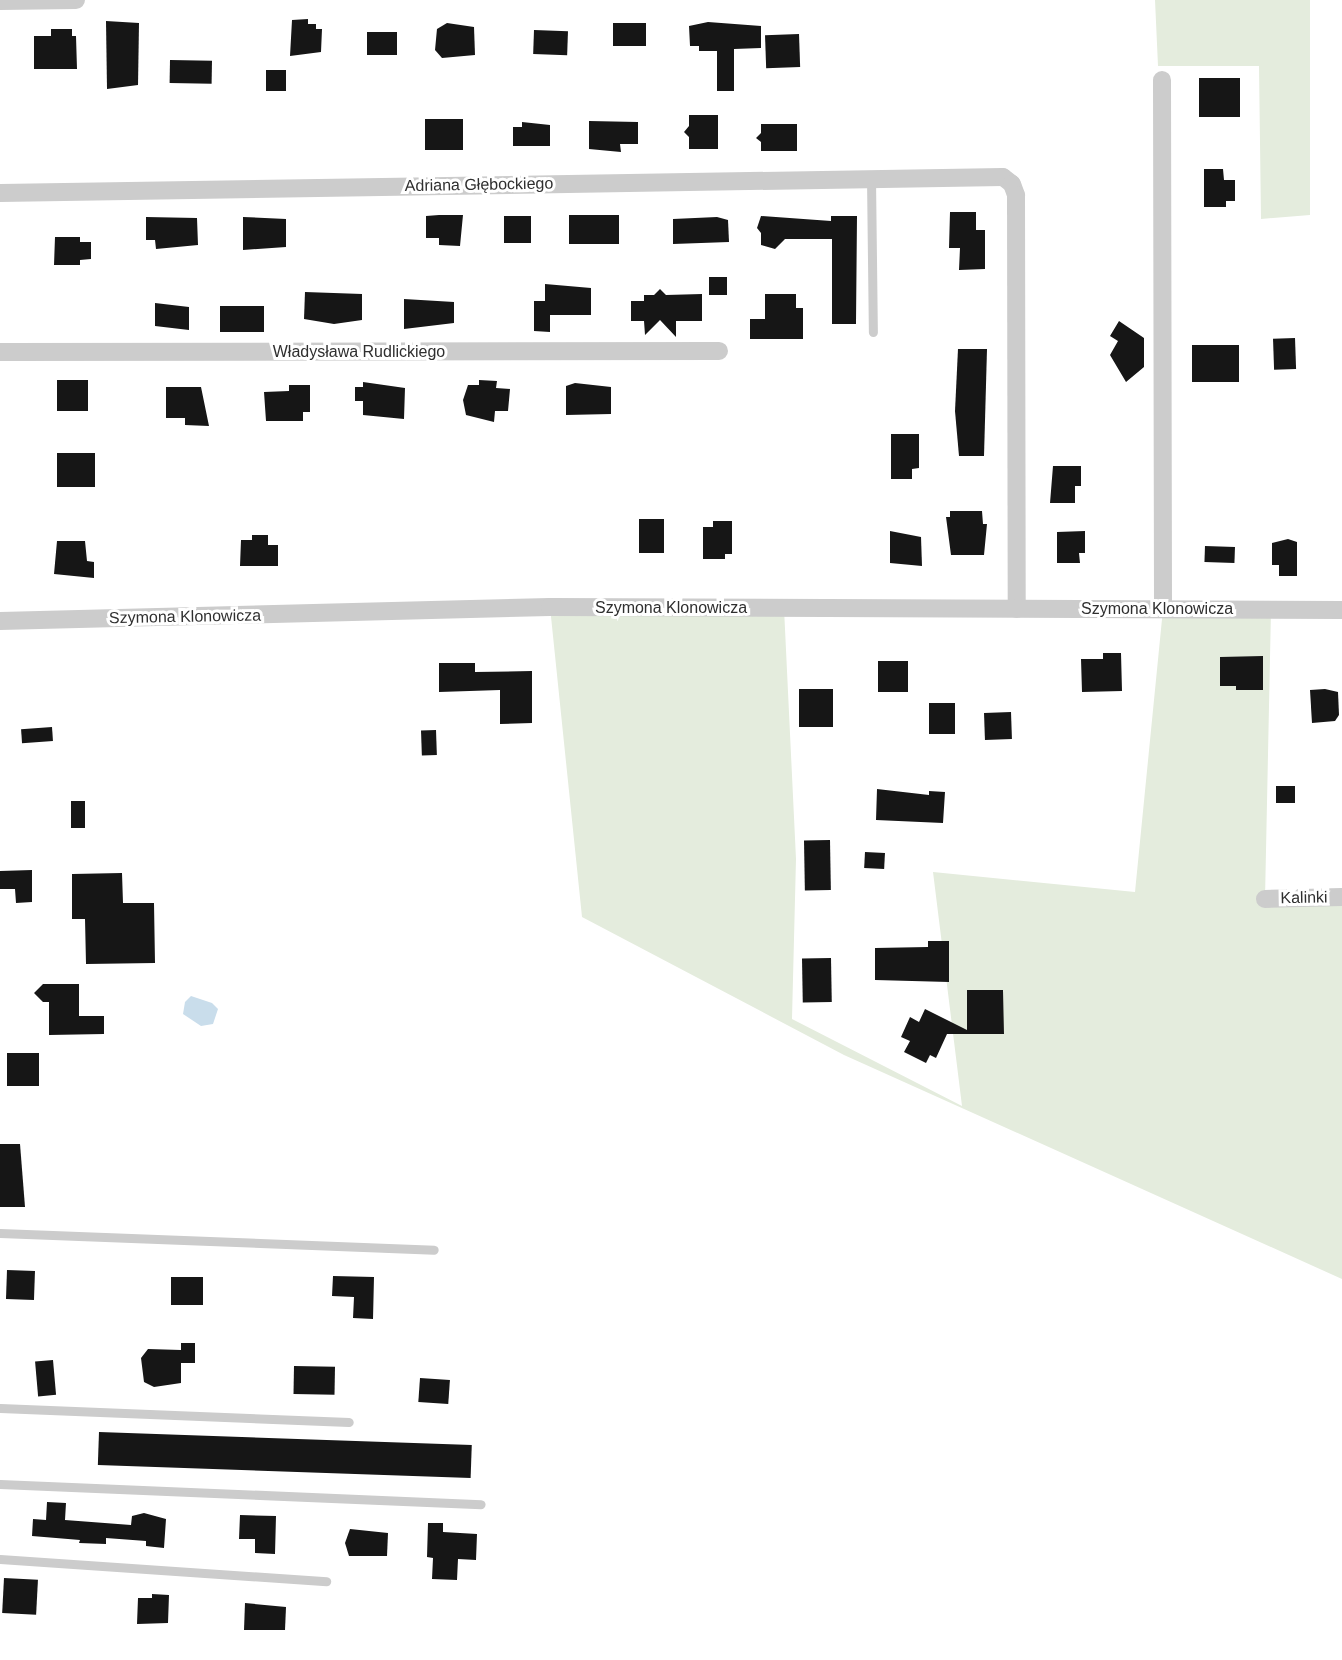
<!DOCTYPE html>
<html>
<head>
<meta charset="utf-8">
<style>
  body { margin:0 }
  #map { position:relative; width:1342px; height:1660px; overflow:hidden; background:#fff; font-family:Arial,sans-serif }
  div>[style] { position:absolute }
  .green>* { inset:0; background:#e4ecdd }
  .water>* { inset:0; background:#c9ddeb }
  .building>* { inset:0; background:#161616; transform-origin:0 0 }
  .lane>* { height:9px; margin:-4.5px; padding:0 4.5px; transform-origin:4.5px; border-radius:4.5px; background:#ccc }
  .street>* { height:18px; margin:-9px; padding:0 9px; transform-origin:9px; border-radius:9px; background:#ccc }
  span { translate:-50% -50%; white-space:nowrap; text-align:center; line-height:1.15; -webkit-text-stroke:6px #fff; paint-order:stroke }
  .street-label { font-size:16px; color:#2f2f2f }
</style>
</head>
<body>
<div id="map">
  <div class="green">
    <i style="clip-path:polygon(1155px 0,1310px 0,1310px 215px,1261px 219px,1259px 66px,1158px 66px)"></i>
    <i style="clip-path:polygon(550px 607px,784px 608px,796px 859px,792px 1019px,962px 1106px,933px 872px,1135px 892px,1163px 609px,1271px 610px,1265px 899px,1342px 897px,1342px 1279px,844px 1055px,582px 917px)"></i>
  </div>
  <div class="water">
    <i style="clip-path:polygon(191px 996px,212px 1003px,218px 1009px,213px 1024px,201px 1026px,183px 1014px,185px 1002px)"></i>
  </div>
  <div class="building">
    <i style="clip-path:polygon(308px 19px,308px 24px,316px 24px,316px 29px,322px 29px,321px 52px,290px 56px,292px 20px)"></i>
    <i style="clip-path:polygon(106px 21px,139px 23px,138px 85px,107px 89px)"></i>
    <i style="clip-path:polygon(708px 22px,761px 26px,761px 48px,734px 49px,734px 91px,717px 91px,717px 51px,699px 51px,699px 46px,690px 46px,689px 26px)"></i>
    <i style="clip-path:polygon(447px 23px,474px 27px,475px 55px,442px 58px,435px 50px,437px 29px)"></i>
    <i style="left:613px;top:23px;width:33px;height:23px"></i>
    <i style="clip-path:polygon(51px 29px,72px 29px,72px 36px,76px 36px,77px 69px,34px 69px,34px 36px,51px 36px)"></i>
    <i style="left:534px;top:30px;width:34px;height:24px;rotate:2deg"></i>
    <i style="left:367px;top:32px;width:30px;height:23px"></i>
    <i style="left:799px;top:34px;width:33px;height:34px;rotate:88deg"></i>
    <i style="left:170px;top:60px;width:42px;height:23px;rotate:1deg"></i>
    <i style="left:266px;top:70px;width:20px;height:21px"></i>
    <i style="left:1199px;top:78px;width:41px;height:39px"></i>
    <i style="clip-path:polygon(689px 115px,718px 115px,718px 149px,689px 149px,689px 137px,684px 132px,689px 126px)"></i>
    <i style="left:425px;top:119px;width:38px;height:31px"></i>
    <i style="clip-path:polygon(589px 121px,638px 122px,638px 144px,620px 144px,621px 152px,589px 149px)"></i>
    <i style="clip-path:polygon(522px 122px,550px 125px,550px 146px,513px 146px,513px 127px,522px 127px)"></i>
    <i style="clip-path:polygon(761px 124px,797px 124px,797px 151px,761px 151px,761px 142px,756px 138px,761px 133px)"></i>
    <i style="clip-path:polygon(1204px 169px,1223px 169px,1224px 180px,1235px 180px,1235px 201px,1226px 201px,1226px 207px,1204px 207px)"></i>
    <i style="clip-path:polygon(950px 212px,976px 212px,976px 230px,985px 230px,985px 269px,959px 270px,960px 248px,949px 248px)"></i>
    <i style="clip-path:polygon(439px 215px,463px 215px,460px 246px,439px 245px,439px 238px,426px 238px,426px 216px)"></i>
    <i style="left:619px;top:215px;width:29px;height:50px;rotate:90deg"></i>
    <i style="left:504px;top:216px;width:27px;height:27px"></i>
    <i style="clip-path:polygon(761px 216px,831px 221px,831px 216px,857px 216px,856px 324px,832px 324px,832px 239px,785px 239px,775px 249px,761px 245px,761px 233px,757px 228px)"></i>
    <i style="clip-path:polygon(146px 217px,197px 218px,198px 245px,156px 249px,155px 240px,146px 240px)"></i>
    <i style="clip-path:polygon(243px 217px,286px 219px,286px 247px,243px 250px)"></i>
    <i style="clip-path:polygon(717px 217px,728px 220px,729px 242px,673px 244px,673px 219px)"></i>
    <i style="clip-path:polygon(55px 237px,80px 237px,80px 242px,91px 242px,91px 259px,80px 260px,80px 265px,54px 265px)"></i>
    <i style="left:709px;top:277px;width:18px;height:18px"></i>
    <i style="clip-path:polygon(545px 284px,591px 288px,591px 315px,550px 315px,550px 332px,534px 331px,534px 301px,545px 301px)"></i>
    <i style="clip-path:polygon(660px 289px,666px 295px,702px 294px,702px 321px,676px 321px,676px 337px,660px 320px,645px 335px,644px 321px,631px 321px,631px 301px,644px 301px,644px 295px,654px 295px)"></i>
    <i style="clip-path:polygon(305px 292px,362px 294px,362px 320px,334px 324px,304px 319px)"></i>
    <i style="clip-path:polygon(765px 294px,796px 294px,796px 308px,803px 308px,803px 339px,750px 339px,750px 319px,765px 319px)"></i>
    <i style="clip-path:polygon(404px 299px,454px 302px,454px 323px,404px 329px)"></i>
    <i style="clip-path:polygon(155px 303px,189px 307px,189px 330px,155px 326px)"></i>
    <i style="left:220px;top:306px;width:44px;height:26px"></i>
    <i style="clip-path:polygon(1119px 321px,1144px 338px,1144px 367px,1126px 382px,1110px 355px,1118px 341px,1110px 336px)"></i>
    <i style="left:1295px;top:338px;width:31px;height:22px;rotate:88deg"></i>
    <i style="left:1192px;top:345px;width:47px;height:37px"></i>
    <i style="clip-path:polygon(958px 349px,987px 349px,984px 456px,959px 456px,955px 411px)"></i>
    <i style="left:57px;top:380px;width:31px;height:31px"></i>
    <i style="clip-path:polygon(479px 380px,497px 381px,496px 388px,510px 389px,508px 411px,495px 411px,494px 422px,466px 415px,463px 400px,468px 385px,479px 385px)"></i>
    <i style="clip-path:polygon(363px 382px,405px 388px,404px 419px,363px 415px,363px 401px,355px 401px,355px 387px,363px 387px)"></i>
    <i style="clip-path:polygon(575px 383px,611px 387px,611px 414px,566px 415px,566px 386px)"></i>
    <i style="clip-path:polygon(289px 385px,310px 385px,310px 412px,303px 412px,303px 421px,266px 421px,264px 392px,289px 391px)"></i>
    <i style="clip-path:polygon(166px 387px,201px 387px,209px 426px,185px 425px,185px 418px,166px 418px)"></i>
    <i style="clip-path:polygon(891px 434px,919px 434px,919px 468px,912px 469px,912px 479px,891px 479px)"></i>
    <i style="left:95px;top:453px;width:34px;height:38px;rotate:90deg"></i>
    <i style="clip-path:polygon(1053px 466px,1081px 466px,1081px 486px,1075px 486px,1075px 503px,1050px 503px)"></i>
    <i style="clip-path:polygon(950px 511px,982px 511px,983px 524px,987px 524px,984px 555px,951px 555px,946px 517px,950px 517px)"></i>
    <i style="left:664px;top:519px;width:34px;height:25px;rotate:90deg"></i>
    <i style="clip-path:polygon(713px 521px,732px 521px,732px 554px,725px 554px,725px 559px,703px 559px,703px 527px,713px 527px)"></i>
    <i style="clip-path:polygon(890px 531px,921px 537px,922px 566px,890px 563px)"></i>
    <i style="clip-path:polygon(1085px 531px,1085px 553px,1079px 553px,1080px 563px,1057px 563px,1057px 532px)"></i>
    <i style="clip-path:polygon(252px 535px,268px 535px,268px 545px,278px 545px,278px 566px,240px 566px,241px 540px,252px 540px)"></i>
    <i style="clip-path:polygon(1288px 539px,1297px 542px,1297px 576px,1279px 576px,1279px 565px,1272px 565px,1272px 543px)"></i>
    <i style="clip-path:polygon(57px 541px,85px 541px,87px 561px,94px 562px,94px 578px,54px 574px)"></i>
    <i style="left:1205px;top:546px;width:30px;height:16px;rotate:2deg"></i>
    <i style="clip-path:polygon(1103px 653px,1121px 653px,1122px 691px,1082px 692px,1081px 659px,1103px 659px)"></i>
    <i style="clip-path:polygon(1263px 656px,1263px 690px,1236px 690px,1236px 686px,1220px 686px,1220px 657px)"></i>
    <i style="left:878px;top:661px;width:30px;height:31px"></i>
    <i style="clip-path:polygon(439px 663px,475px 663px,475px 672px,532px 671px,532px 723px,500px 724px,500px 690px,439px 692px)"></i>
    <i style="left:799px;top:689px;width:34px;height:38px"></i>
    <i style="clip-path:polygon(1325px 689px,1338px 692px,1339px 715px,1335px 721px,1312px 723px,1310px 690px)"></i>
    <i style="left:929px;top:703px;width:26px;height:31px"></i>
    <i style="left:1011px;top:712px;width:27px;height:27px;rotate:88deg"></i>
    <i style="left:52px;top:727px;width:14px;height:31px;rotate:86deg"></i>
    <i style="left:436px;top:730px;width:25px;height:15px;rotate:88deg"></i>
    <i style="left:1276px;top:786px;width:19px;height:17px"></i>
    <i style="clip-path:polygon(877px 789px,929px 795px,929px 791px,945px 792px,943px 823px,876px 820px)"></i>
    <i style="left:71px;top:801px;width:14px;height:27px"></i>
    <i style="left:830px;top:840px;width:50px;height:26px;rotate:89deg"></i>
    <i style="left:865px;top:852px;width:20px;height:16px;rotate:3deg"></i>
    <i style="clip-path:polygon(32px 870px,32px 902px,16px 903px,15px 889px,0 889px,0 871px)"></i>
    <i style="clip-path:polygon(122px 873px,123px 903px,154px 903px,155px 963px,86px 964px,85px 919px,72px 919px,72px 874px)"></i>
    <i style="clip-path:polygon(928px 941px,949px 941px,949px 982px,875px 980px,875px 948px,928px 947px)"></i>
    <i style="left:831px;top:958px;width:44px;height:29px;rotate:89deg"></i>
    <i style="clip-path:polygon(43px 984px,79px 984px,79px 1016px,104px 1016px,104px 1034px,49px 1035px,49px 1002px,43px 1002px,34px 993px)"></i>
    <i style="clip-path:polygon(967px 990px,1003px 990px,1004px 1034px,947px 1034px,936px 1058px,930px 1055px,926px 1063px,904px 1052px,910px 1041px,901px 1037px,910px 1017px,919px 1022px,925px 1009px,967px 1030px)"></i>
    <i style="left:7px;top:1053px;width:32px;height:33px"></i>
    <i style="clip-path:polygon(0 1144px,20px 1144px,25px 1207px,0 1207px)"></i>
    <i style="left:7px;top:1270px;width:28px;height:29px;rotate:2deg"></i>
    <i style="clip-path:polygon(333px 1276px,374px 1277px,373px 1319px,353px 1318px,354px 1297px,332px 1296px)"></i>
    <i style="left:203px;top:1277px;width:28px;height:32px;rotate:90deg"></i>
    <i style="clip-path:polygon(181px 1343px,195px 1343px,195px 1363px,181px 1363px,181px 1383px,154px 1387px,144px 1382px,141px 1358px,148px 1349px,181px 1350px)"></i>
    <i style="left:53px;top:1360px;width:35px;height:18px;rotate:85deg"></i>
    <i style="left:294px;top:1366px;width:41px;height:28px;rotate:1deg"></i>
    <i style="left:420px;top:1378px;width:30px;height:24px;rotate:4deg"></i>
    <i style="left:99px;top:1432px;width:373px;height:33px;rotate:2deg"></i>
    <i style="clip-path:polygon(47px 1502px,66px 1503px,65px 1520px,131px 1525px,132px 1516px,144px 1513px,166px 1519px,164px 1548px,146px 1546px,146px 1541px,106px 1538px,106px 1544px,79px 1543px,80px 1540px,32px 1536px,33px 1519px,46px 1520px)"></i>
    <i style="clip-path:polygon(240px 1515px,276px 1516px,275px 1554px,255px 1553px,255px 1539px,239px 1539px)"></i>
    <i style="clip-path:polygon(428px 1523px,443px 1523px,443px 1532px,477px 1534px,476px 1560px,458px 1559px,457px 1580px,432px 1579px,433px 1558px,427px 1557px)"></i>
    <i style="clip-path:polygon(350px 1529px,388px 1533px,387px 1556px,349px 1556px,345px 1543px)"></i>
    <i style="left:4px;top:1578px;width:34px;height:35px;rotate:3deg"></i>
    <i style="clip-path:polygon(152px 1594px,169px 1595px,168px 1623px,137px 1624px,138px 1598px,152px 1598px)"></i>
    <i style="clip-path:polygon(245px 1603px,286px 1607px,285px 1630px,244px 1630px)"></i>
  </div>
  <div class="lane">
    <i style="left:871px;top:178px;width:154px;rotate:89.3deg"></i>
    <i style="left:0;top:1233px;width:434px;rotate:2.2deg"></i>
    <i style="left:0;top:1408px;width:349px;rotate:2.3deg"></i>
    <i style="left:0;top:1484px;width:481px;rotate:2.4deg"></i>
    <i style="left:0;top:1559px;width:327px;rotate:3.9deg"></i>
  </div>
  <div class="street">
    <i style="left:0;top:1px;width:76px;rotate:-0.8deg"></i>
    <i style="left:1162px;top:80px;width:529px;rotate:89.89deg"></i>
    <i style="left:0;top:193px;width:1003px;rotate:-0.91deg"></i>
    <i style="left:1003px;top:177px;width:11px;rotate:38deg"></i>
    <i style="left:1012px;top:184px;width:12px;rotate:70deg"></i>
    <i style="left:1016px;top:195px;width:414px;rotate:89.9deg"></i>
    <i style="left:0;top:352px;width:719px;rotate:-0.08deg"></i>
    <i style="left:0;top:621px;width:550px;rotate:-1.46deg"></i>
    <i style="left:550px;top:607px;width:792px;rotate:0.22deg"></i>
    <i style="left:1265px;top:899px;width:77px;rotate:-1.5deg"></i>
  </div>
  <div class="street-label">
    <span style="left:479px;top:185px;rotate:-1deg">Adriana Głębockiego</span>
    <span style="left:359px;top:352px">Władysława Rudlickiego</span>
    <span style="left:671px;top:608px">Szymona Klonowicza</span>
    <span style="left:1157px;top:609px">Szymona Klonowicza</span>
    <span style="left:185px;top:617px;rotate:-1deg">Szymona Klonowicza</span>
    <span style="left:1304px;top:898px;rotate:-1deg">Kalinki</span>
  </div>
</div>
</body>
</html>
